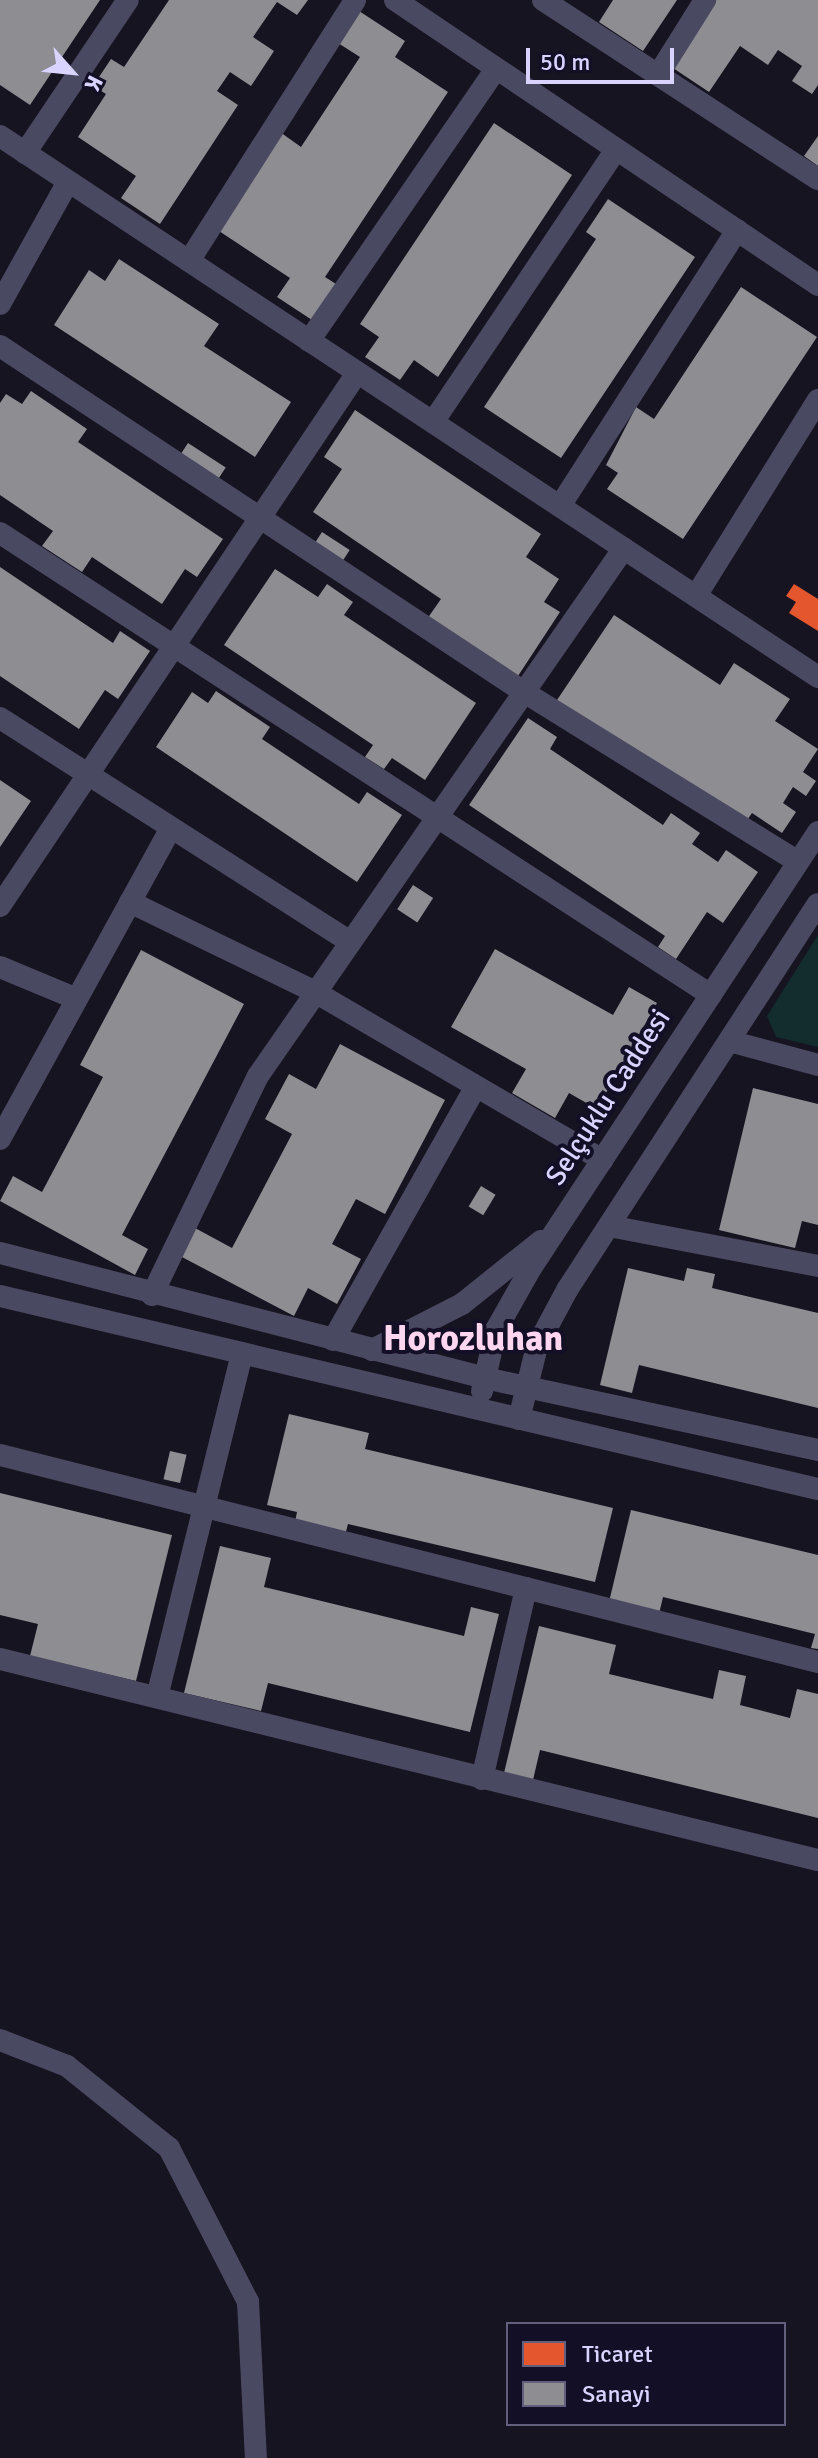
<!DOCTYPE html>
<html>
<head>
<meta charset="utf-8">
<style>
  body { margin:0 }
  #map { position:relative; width:818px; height:2458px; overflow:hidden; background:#161421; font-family:Signika,sans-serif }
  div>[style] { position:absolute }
  .green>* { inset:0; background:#132c2d }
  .shops>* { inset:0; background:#e4572e }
  .industry>* { inset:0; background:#8d8d92; transform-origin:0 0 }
  .minor>* { height:22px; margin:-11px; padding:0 11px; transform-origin:11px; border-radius:11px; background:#4a4962 }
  span { translate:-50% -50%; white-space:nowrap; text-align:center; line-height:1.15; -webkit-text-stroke:8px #130f26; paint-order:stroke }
  .street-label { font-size:28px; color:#d9d4ff }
  .district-label { font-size:36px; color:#ffd6f0; font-weight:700 }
  .legend { position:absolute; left:506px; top:2322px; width:280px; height:104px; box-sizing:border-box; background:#130f26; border:2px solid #625e7d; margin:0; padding:10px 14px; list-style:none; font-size:24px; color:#d9d4ff }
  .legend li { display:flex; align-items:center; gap:16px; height:40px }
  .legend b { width:40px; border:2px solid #625e7d }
  .north { position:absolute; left:32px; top:32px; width:80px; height:80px; -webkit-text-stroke:6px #130f26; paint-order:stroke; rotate:117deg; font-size:22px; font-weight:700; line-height:32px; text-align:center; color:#d9d4ff }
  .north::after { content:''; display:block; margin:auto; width:28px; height:36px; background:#d9d4ff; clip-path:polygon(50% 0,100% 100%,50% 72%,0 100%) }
  .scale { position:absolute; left:526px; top:48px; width:148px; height:36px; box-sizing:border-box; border:4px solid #d9d4ff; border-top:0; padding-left:10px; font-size:24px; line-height:28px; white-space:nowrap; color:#d9d4ff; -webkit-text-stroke:6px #130f26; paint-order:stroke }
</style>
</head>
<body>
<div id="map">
  <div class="green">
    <i style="clip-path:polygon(818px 935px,818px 1047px,776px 1037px,767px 1016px)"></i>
  </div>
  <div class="shops">
    <i style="clip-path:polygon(794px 584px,818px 599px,818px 631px,789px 613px,796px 602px,786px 596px)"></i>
  </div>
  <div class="industry">
    <i style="clip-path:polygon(0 0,100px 0,30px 105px,0 85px)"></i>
    <i style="clip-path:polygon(169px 0,308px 0,297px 15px,277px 2px,253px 37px,274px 51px,251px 86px,230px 72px,217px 91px,238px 105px,160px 224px,121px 198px,136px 176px,78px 137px,106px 94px,93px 86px,111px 59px,124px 67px)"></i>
    <i style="clip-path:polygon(613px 0,677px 0,643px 51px,599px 22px)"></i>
    <i style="clip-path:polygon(710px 0,818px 0,818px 85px,812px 94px,792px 81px,802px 66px,778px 50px,768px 65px,740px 46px,709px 92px,667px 64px)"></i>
    <i style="clip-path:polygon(359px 11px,405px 41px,395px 57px,448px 92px,325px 277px,336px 284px,312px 320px,277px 297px,290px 278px,216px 229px,280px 132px,301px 147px,360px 57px,338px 43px)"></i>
    <i style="clip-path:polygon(494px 123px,572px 175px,438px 377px,414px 360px,400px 380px,365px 357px,379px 337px,360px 324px)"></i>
    <i style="clip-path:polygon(818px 136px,818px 166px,804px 156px)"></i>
    <i style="clip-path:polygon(608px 199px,695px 257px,561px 458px,484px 407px,596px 239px,586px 232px)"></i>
    <i style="clip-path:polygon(119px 259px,219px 324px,204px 346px,291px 402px,255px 457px,54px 325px,89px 270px,105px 281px)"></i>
    <i style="clip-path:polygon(741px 287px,817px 337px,683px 539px,607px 489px,618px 473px,606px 465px,636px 407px,654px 419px)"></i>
    <i style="clip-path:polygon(31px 391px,87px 429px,78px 442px,223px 539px,197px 577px,185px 569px,162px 604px,92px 557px,82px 572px,42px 546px,53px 531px,0 495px,0 403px,6px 394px,22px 404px)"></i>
    <i style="clip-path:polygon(355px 410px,541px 534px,526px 557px,559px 579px,544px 602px,560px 612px,516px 679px,427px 619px,441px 599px,313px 512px,342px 469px,324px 457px)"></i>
    <i style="left:188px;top:443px;width:45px;height:17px;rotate:33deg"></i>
    <i style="left:322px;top:532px;width:33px;height:14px;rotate:33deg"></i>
    <i style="clip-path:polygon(0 567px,113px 643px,120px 631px,150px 651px,118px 699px,105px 690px,79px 729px,0 676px)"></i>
    <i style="clip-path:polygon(275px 569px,318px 597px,327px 584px,353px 602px,344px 615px,476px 703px,425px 780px,392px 758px,384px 769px,365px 757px,373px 745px,224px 645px)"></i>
    <i style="clip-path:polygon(614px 615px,720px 685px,734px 663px,790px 699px,775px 721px,818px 749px,803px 772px,816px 781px,806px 796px,793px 787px,783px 803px,796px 812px,782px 833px,752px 813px,743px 826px,555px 703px)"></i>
    <i style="clip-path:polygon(216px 691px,270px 727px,262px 739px,359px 804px,367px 792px,402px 815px,357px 882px,156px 747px,192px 692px,208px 703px)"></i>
    <i style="clip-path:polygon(528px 718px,557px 737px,550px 749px,663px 825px,671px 813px,700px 833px,692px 844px,718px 862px,726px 850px,758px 872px,723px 923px,707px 912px,676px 959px,658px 947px,665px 936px,469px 805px)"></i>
    <i style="clip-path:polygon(0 780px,31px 801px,0 847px)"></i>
    <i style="left:413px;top:885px;width:24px;height:29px;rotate:33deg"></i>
    <i style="clip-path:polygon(495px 949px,613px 1015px,629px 987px,657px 1003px,597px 1109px,569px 1093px,555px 1118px,512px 1093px,526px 1069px,451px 1027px)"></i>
    <i style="clip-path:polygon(141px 950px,244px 1004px,122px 1235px,148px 1249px,135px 1275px,0 1201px,13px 1176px,42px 1192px,103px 1077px,80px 1065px)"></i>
    <i style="clip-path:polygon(340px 1044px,445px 1100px,385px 1214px,356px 1199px,332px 1244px,361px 1259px,337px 1304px,308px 1288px,294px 1316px,180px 1256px,195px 1228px,232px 1248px,292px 1134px,265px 1119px,289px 1074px,316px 1089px)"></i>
    <i style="clip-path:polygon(753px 1088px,818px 1104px,818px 1225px,802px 1221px,795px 1248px,719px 1230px)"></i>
    <i style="left:481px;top:1186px;width:17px;height:24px;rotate:31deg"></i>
    <i style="clip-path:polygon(628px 1268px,684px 1281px,687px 1268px,715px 1274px,712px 1288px,818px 1313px,818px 1408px,639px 1365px,632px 1393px,600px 1385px)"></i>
    <i style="clip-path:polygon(289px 1414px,369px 1433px,365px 1449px,613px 1508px,595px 1582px,348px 1524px,344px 1539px,294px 1527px,297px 1512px,267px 1505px)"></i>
    <i style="left:170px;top:1451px;width:17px;height:29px;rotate:13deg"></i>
    <i style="clip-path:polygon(0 1493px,172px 1535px,136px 1681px,30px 1656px,38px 1624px,0 1615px)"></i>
    <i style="clip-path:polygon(631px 1510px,818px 1555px,818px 1649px,811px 1648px,815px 1634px,663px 1597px,659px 1614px,609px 1602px)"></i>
    <i style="clip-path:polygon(220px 1546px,271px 1558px,264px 1587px,289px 1593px,464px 1636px,471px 1607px,499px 1614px,470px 1732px,268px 1683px,261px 1711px,184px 1693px)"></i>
    <i style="clip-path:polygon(539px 1626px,616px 1645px,609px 1674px,713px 1699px,719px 1670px,746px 1676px,740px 1705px,790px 1718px,797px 1689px,818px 1694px,818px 1818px,540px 1750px,533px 1780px,504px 1773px)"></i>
  </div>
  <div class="minor">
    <i style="left:395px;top:0;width:510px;rotate:33.97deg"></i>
    <i style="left:543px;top:0;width:328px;rotate:33.1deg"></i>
    <i style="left:658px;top:75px;width:89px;rotate:-57.9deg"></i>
    <i style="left:0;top:136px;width:981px;rotate:33.48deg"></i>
    <i style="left:25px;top:153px;width:184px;rotate:-56.1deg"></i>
    <i style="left:189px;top:261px;width:309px;rotate:-57.5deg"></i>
    <i style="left:0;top:304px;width:140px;rotate:-60.9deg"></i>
    <i style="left:309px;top:341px;width:330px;rotate:-55.5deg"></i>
    <i style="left:0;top:346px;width:628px;rotate:33.44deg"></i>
    <i style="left:524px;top:692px;width:322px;rotate:31.8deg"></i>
    <i style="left:433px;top:422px;width:328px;rotate:-56.1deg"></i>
    <i style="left:560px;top:506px;width:328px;rotate:-57.3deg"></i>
    <i style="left:0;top:533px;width:848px;rotate:33.02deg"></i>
    <i style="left:696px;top:596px;width:231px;rotate:-58.1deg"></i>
    <i style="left:0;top:718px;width:416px;rotate:32.6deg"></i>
    <i style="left:130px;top:902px;width:206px;rotate:25.9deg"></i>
    <i style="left:315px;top:992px;width:333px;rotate:30.3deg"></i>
    <i style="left:0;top:906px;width:642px;rotate:-56.19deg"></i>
    <i style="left:0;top:967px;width:83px;rotate:22.6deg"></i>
    <i style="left:729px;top:1041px;width:92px;rotate:15.1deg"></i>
    <i style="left:0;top:1139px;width:350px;rotate:-61.2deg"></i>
    <i style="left:609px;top:1226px;width:213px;rotate:10.8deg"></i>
    <i style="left:0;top:1253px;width:501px;rotate:14.45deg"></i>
    <i style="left:485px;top:1378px;width:341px;rotate:12.2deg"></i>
    <i style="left:152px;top:1295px;width:243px;rotate:-64.2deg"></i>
    <i style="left:258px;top:1076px;width:642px;rotate:-55.27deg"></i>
    <i style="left:0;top:1296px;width:840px;rotate:13.28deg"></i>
    <i style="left:333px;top:1340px;width:291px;rotate:-60.6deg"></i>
    <i style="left:372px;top:1350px;width:101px;rotate:-27.1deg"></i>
    <i style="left:462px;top:1304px;width:101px;rotate:-38.6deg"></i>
    <i style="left:482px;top:1391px;width:63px;rotate:-77.1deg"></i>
    <i style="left:496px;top:1330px;width:71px;rotate:-60.6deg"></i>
    <i style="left:531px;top:1268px;width:522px;rotate:-56.64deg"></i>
    <i style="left:519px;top:1419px;width:75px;rotate:-76.1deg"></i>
    <i style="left:537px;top:1346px;width:64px;rotate:-61.8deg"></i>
    <i style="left:567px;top:1290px;width:460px;rotate:-57deg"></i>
    <i style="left:0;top:1455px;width:844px;rotate:14.2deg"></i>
    <i style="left:0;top:1659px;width:842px;rotate:13.81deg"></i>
    <i style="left:157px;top:1697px;width:353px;rotate:-76.1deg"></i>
    <i style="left:482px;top:1779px;width:196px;rotate:-77deg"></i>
    <i style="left:0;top:2040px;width:72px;rotate:21.2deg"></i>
    <i style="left:67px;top:2066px;width:131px;rotate:38.8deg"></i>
    <i style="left:169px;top:2148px;width:173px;rotate:62.8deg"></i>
    <i style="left:248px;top:2302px;width:156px;rotate:87.1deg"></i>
  </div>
  <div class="street-label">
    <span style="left:608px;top:1097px;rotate:-57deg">Selçuklu Caddesi</span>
  </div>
  <div class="district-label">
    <span style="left:473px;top:1339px">Horozluhan</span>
  </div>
  <ul class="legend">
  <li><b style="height:22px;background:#e4572e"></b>Ticaret</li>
  <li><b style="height:22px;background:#8d8d92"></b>Sanayi</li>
  </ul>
  <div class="north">K</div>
  <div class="scale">50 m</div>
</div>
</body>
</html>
